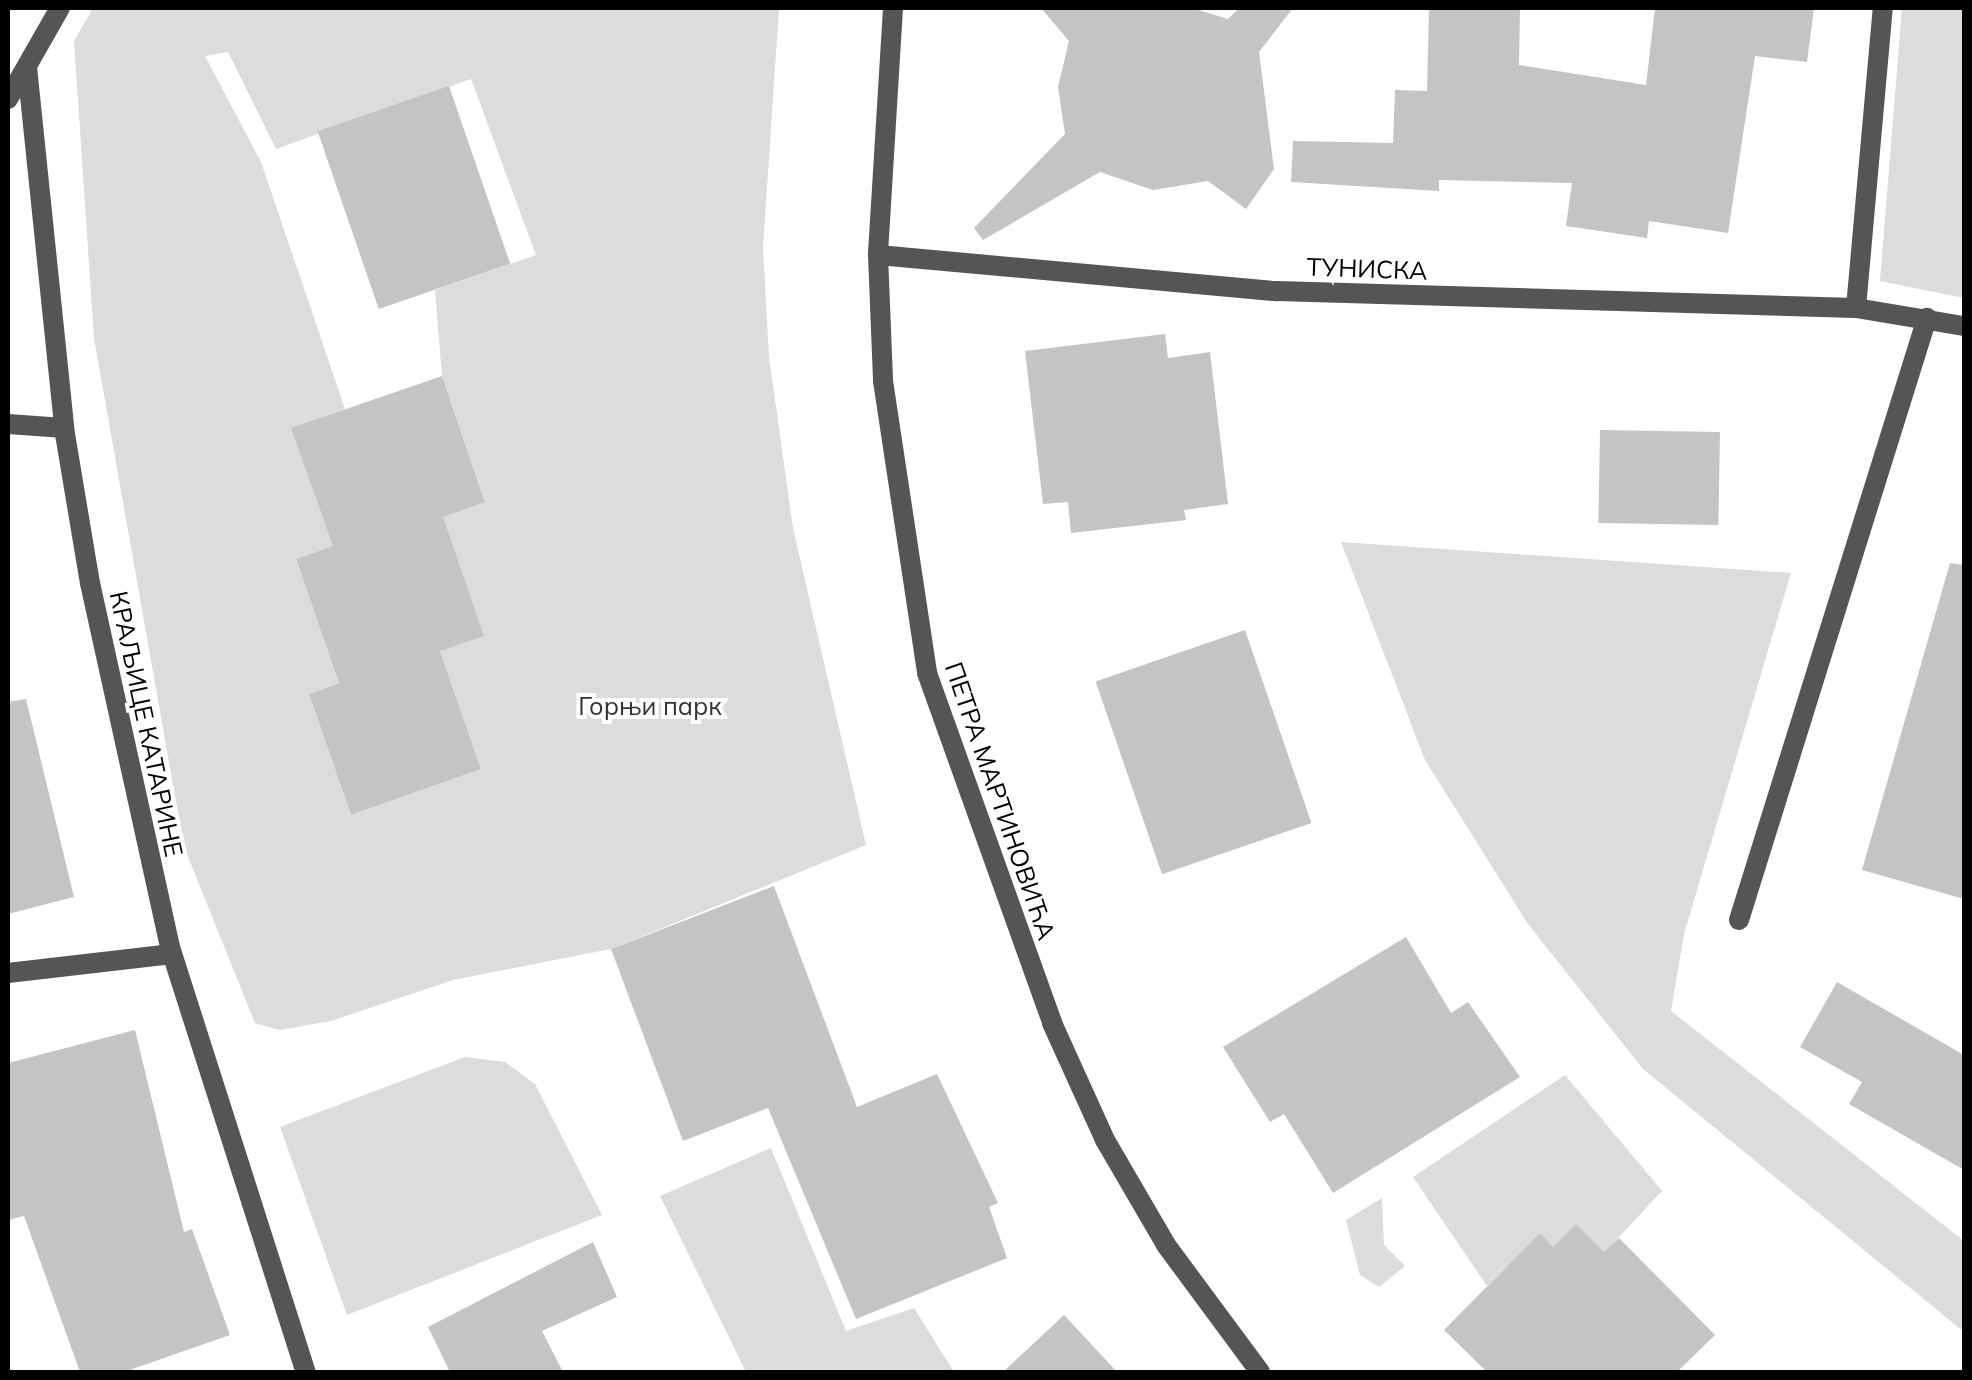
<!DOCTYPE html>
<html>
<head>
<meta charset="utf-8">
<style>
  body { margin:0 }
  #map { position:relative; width:1972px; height:1380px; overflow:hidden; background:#fff; font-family:Mulish,sans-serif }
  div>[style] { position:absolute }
  .green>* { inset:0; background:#dcdcdc }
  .building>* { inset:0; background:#c4c4c4; transform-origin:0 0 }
  .minor>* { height:20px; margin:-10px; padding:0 10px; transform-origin:10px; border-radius:10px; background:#555 }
  .tertiary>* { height:20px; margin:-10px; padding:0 10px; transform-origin:10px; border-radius:10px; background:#555 }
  span { translate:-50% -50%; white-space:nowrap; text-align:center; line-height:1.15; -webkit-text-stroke:8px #fff; paint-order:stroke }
  .street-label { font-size:25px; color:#000 }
  .park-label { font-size:25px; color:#333 }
  .frame { position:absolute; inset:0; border:10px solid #000; pointer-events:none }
</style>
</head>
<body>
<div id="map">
  <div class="green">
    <i style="clip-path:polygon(evenodd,93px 8px,779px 8px,763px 248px,769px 357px,793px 528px,866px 845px,611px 949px,453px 980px,331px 1021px,280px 1030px,255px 1023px,184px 847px,94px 338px,74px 41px,93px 8px,228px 52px,276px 149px,471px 79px,536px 255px,435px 290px,442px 376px,485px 501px,443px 517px,440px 651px,481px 769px,351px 815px,309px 694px,339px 683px,296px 559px,333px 546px,292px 429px,345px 409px,261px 162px,205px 56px,228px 52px)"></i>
    <i style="clip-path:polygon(1902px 8px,1964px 8px,1964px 298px,1880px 281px)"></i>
    <i style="clip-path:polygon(1341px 542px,1791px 573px,1684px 934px,1671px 1011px,1964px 1241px,1964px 1332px,1643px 1069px,1528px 924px,1425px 760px)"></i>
    <i style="clip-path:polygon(465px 1057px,505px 1062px,535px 1084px,602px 1215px,347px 1315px,280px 1127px)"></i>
    <i style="clip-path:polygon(1565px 1075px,1662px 1191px,1604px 1253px,1576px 1225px,1553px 1247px,1540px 1233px,1487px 1286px,1413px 1177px)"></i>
    <i style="clip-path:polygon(771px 1148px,846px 1331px,914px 1308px,954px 1372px,746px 1372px,660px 1196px)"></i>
    <i style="clip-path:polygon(1382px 1198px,1384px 1245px,1405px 1266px,1379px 1287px,1360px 1275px,1346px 1220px)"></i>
  </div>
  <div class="building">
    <i style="clip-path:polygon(1041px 8px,1192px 8px,1228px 19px,1239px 8px,1293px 8px,1259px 52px,1274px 169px,1246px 209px,1208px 181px,1153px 190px,1100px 172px,983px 240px,974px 228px,1065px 134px,1058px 87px,1069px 41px)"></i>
    <i style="clip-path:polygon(1429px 8px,1520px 8px,1519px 65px,1646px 85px,1655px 8px,1814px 8px,1807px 62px,1755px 56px,1728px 233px,1649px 221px,1647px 238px,1566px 226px,1572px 183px,1439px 180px,1439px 191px,1291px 182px,1293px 141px,1393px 143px,1395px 90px,1427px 91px)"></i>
    <i style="left:449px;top:86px;width:188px;height:139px;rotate:71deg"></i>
    <i style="clip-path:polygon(1165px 334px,1168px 358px,1210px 352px,1228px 504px,1184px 510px,1186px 520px,1071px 533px,1068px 502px,1043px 504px,1025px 351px)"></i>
    <i style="clip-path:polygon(442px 376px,485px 502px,443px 517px,484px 636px,440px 651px,481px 769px,351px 815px,309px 694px,339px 683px,296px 559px,333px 546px,291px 428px)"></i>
    <i style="left:1600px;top:430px;width:120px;height:93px;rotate:1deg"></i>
    <i style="clip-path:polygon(1950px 563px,1964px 565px,1964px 899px,1862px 870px)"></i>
    <i style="left:1245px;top:630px;width:204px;height:158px;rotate:71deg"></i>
    <i style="clip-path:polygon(26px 699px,74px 897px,8px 914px,8px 702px)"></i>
    <i style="clip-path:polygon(774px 886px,857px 1107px,937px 1074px,998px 1203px,989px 1207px,1007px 1258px,856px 1319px,768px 1108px,683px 1141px,611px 949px)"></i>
    <i style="clip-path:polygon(1406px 937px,1451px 1013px,1468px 1002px,1520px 1077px,1333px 1193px,1284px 1114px,1270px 1122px,1223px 1047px)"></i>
    <i style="clip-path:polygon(1837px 982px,1964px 1055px,1964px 1170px,1849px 1104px,1862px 1082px,1800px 1047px)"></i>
    <i style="clip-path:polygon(135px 1030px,184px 1232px,192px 1229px,230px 1335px,124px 1372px,80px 1372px,24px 1216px,8px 1220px,8px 1063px)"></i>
    <i style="clip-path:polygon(1576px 1224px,1604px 1252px,1619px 1238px,1715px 1335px,1677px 1372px,1487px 1372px,1444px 1330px,1540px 1233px,1553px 1247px)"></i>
    <i style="clip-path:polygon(593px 1242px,617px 1297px,542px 1331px,563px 1372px,450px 1372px,428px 1327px)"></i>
    <i style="clip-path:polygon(1064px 1315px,1117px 1372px,1003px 1372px)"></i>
  </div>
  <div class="minor">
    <i style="left:27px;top:67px;width:363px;rotate:84.1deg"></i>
    <i style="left:64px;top:428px;width:157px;rotate:80.5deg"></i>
    <i style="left:90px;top:583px;width:373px;rotate:77.6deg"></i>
    <i style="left:170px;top:947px;width:446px;rotate:72.3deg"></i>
    <i style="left:8px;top:99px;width:105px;rotate:-60.3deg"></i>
    <i style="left:878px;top:255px;width:401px;rotate:5.2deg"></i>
    <i style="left:1277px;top:291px;width:579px;rotate:1.68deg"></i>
    <i style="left:1856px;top:308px;width:109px;rotate:9.5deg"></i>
    <i style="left:1856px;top:308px;width:301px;rotate:-84.9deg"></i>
    <i style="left:8px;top:424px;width:56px;rotate:4.1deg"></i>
    <i style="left:1739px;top:920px;width:631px;rotate:-72.66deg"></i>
    <i style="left:8px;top:973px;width:165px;rotate:-6.6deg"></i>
  </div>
  <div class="tertiary">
    <i style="left:893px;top:8px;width:247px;rotate:93.5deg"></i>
    <i style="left:878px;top:255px;width:126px;rotate:87.7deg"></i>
    <i style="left:883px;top:381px;width:295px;rotate:81.4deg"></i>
    <i style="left:927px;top:673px;width:372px;rotate:70.3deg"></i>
    <i style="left:1052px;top:1023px;width:128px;rotate:65.6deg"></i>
    <i style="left:1105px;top:1140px;width:121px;rotate:59.8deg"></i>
    <i style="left:1166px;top:1245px;width:158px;rotate:53.5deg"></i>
  </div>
  <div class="street-label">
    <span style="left:1367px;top:269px;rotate:2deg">ТУНИСКА</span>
    <span style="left:146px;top:724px;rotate:78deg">КРАЉИЦЕ КАТАРИНЕ</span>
    <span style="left:1000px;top:801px;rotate:71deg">ПЕТРА МАРТИНОВИЋА</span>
  </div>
  <div class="park-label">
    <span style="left:650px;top:706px">Горњи парк</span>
  </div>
  <div class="frame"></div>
</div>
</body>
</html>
